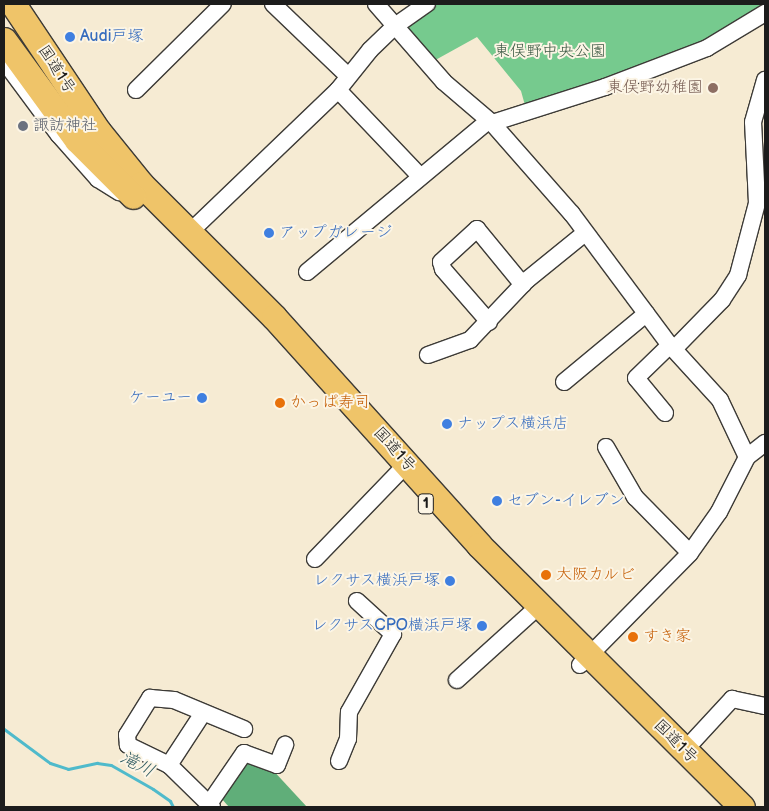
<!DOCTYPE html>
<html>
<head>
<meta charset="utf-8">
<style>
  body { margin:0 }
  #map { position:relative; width:769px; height:811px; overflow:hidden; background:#f6ebd3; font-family:"Balsamiq Sans","Klee One",sans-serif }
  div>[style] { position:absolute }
  .green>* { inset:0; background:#76ca8e }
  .forest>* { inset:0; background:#60ae79 }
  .stream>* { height:3px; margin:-1.5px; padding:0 1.5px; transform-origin:1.5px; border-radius:1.5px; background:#4fbacb }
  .roads { filter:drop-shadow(1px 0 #3d3b37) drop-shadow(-1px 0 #3d3b37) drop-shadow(0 1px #3d3b37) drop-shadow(0 -1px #3d3b37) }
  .minor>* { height:16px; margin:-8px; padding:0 8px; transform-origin:8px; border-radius:8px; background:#fff }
  .highway>* { height:25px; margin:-12.5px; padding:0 12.5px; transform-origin:12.5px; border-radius:12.5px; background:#efc469 }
  .dots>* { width:14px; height:14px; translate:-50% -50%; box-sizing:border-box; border:2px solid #fcf5e5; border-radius:50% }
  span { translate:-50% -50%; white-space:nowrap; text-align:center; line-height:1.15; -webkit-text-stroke:4px #fcf5e5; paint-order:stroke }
  .shield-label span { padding:1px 4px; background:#fcf5e5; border:1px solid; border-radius:4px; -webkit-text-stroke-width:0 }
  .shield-label { font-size:15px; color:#1c1c1c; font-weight:700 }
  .shop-label { font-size:16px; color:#366cbe }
  .left { translate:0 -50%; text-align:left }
  .right { translate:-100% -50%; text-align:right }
  .park-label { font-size:16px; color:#3c5944 }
  .street-label { font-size:16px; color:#1c1c1c }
  .education-label { font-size:16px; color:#785e54 }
  .worship-label { font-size:16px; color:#5b616d }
  .food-label { font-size:16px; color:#c56008 }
  .water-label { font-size:18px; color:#305b62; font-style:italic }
  .frame { position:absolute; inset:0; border:5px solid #1c1c1c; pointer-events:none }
</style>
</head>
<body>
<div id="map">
  <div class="green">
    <i style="clip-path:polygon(427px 4px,765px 4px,765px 13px,719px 42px,526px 109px,521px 91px,477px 37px,430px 63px,400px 32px)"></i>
  </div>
  <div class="forest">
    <i style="clip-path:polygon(244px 758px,270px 767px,307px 807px,229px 807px,221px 798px)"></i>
  </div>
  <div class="stream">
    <i style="left:4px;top:729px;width:57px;rotate:36.5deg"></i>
    <i style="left:50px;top:763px;width:19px;rotate:18deg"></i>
    <i style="left:68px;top:769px;width:30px;rotate:-12deg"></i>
    <i style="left:97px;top:763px;width:14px;rotate:8deg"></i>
    <i style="left:111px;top:765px;width:48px;rotate:29.7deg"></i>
    <i style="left:153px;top:789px;width:21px;rotate:35deg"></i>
    <i style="left:170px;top:801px;width:7px;rotate:63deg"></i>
  </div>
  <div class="roads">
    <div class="minor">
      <i style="left:273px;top:4px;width:104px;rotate:43.8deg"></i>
      <i style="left:376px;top:4px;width:103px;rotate:48.9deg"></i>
      <i style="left:444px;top:82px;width:63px;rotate:40.5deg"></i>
      <i style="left:492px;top:123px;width:121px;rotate:48.7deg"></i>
      <i style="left:572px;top:214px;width:161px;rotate:53.3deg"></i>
      <i style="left:668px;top:343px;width:77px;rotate:47.6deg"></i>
      <i style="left:720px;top:400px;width:63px;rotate:64.7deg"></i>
      <i style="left:4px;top:61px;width:92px;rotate:53.4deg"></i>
      <i style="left:59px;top:135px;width:59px;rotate:48.4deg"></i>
      <i style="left:98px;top:179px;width:25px;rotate:32deg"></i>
      <i style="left:136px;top:90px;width:122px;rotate:-44.7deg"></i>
      <i style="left:338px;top:90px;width:117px;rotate:46.4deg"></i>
      <i style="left:492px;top:123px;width:119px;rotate:-17.7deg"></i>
      <i style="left:605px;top:87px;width:109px;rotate:-20.9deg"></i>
      <i style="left:707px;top:48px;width:68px;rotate:-31.1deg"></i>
      <i style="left:190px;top:232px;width:205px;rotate:-43.8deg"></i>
      <i style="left:338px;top:90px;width:51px;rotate:-51.3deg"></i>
      <i style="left:370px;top:50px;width:35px;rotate:-44deg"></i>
      <i style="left:395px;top:26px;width:39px;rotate:-35deg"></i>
      <i style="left:307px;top:272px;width:236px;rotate:-39.8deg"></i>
      <i style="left:489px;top:322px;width:70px;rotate:-131deg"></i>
      <i style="left:443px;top:269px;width:7px;rotate:-106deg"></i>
      <i style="left:441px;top:262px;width:49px;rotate:-42.5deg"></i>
      <i style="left:477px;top:229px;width:72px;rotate:50.6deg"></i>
      <i style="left:674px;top:349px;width:69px;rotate:-45.6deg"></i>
      <i style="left:722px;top:300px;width:30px;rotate:-57deg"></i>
      <i style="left:738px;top:275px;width:74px;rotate:-75.2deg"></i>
      <i style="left:757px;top:203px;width:81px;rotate:-92.8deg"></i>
      <i style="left:753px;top:122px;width:44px;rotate:-74.1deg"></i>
      <i style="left:428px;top:355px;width:45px;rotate:-19.7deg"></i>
      <i style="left:470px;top:340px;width:83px;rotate:-46.5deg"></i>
      <i style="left:527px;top:280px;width:75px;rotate:-39deg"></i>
      <i style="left:564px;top:382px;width:107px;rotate:-39.7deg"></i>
      <i style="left:665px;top:413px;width:45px;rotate:-129.6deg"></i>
      <i style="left:636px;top:378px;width:47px;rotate:-44.1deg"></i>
      <i style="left:606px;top:447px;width:58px;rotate:59.9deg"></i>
      <i style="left:635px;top:497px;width:78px;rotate:45.5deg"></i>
      <i style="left:315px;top:559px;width:120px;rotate:-46deg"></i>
      <i style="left:580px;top:665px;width:157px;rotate:-45.5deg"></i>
      <i style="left:690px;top:553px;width:50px;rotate:-54.7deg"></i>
      <i style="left:719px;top:512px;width:62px;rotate:-63deg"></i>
      <i style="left:747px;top:457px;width:23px;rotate:-38deg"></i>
      <i style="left:457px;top:680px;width:98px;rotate:-42.1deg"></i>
      <i style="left:684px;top:751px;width:71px;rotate:-47.3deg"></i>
      <i style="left:732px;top:699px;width:34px;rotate:12deg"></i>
      <i style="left:339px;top:761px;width:24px;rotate:-68deg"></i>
      <i style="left:348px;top:739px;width:27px;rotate:-88deg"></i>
      <i style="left:349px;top:712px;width:90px;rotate:-60.6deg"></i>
      <i style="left:393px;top:634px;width:49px;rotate:-137.5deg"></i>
      <i style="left:169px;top:765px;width:62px;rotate:-56.8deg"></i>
      <i style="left:209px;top:804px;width:62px;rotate:-55.5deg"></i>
      <i style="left:244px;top:753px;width:35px;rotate:20deg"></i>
      <i style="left:277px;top:765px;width:22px;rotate:-68deg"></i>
      <i style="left:212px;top:807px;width:60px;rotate:-135.7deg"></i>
      <i style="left:169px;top:765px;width:46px;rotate:-154deg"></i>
      <i style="left:128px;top:745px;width:10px;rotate:-96deg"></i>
      <i style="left:127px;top:735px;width:44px;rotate:-58.1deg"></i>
      <i style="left:150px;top:698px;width:24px;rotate:5deg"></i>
      <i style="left:174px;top:700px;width:76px;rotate:22.5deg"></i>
    </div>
    <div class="highway">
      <i style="left:13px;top:4px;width:153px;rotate:56.2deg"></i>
      <i style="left:98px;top:131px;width:68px;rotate:50.9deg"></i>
      <i style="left:141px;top:184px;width:188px;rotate:45deg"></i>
      <i style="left:274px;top:317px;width:307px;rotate:48deg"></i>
      <i style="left:479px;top:545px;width:371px;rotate:44.9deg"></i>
      <i style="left:4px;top:40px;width:124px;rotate:53.9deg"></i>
      <i style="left:77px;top:140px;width:79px;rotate:45deg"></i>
    </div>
  </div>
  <div class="dots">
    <i style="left:70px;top:37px;background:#3f7fe0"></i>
    <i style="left:713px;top:88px;background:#8d6e63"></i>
    <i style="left:23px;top:126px;background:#6b7280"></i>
    <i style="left:269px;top:233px;background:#3f7fe0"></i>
    <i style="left:202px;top:398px;background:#3f7fe0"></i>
    <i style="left:280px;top:403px;background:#e8710a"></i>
    <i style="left:447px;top:424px;background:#3f7fe0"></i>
    <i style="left:497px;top:501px;background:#3f7fe0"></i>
    <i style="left:546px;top:575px;background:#e8710a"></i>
    <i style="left:450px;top:581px;background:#3f7fe0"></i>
    <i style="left:482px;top:626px;background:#3f7fe0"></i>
    <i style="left:633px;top:637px;background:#e8710a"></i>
  </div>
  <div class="shield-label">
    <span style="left:426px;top:504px">1</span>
  </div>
  <div class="shop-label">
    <span class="left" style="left:80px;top:37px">Audi戸塚</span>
    <span class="left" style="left:279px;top:233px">アップガレージ</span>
    <span class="right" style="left:192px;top:398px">ケーユー</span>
    <span class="left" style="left:457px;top:424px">ナップス横浜店</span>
    <span class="left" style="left:507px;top:501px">セブン-イレブン</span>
    <span class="right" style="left:440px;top:581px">レクサス横浜戸塚</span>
    <span class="right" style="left:472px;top:626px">レクサスCPO横浜戸塚</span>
  </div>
  <div class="park-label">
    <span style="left:550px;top:52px">東俣野中央公園</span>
  </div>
  <div class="street-label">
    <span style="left:56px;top:70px;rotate:57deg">国道1号</span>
    <span style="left:394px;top:450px;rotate:48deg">国道1号</span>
    <span style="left:675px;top:742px;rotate:45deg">国道1号</span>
  </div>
  <div class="education-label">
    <span class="right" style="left:703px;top:88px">東俣野幼稚園</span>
  </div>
  <div class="worship-label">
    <span class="left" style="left:33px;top:126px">諏訪神社</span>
  </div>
  <div class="food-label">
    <span class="left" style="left:290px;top:403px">かっぱ寿司</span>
    <span class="left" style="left:556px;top:575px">大阪カルビ</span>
    <span class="left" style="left:643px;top:637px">すき家</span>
  </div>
  <div class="water-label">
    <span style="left:137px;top:765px;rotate:28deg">滝川</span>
  </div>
  <div class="frame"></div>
</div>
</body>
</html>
